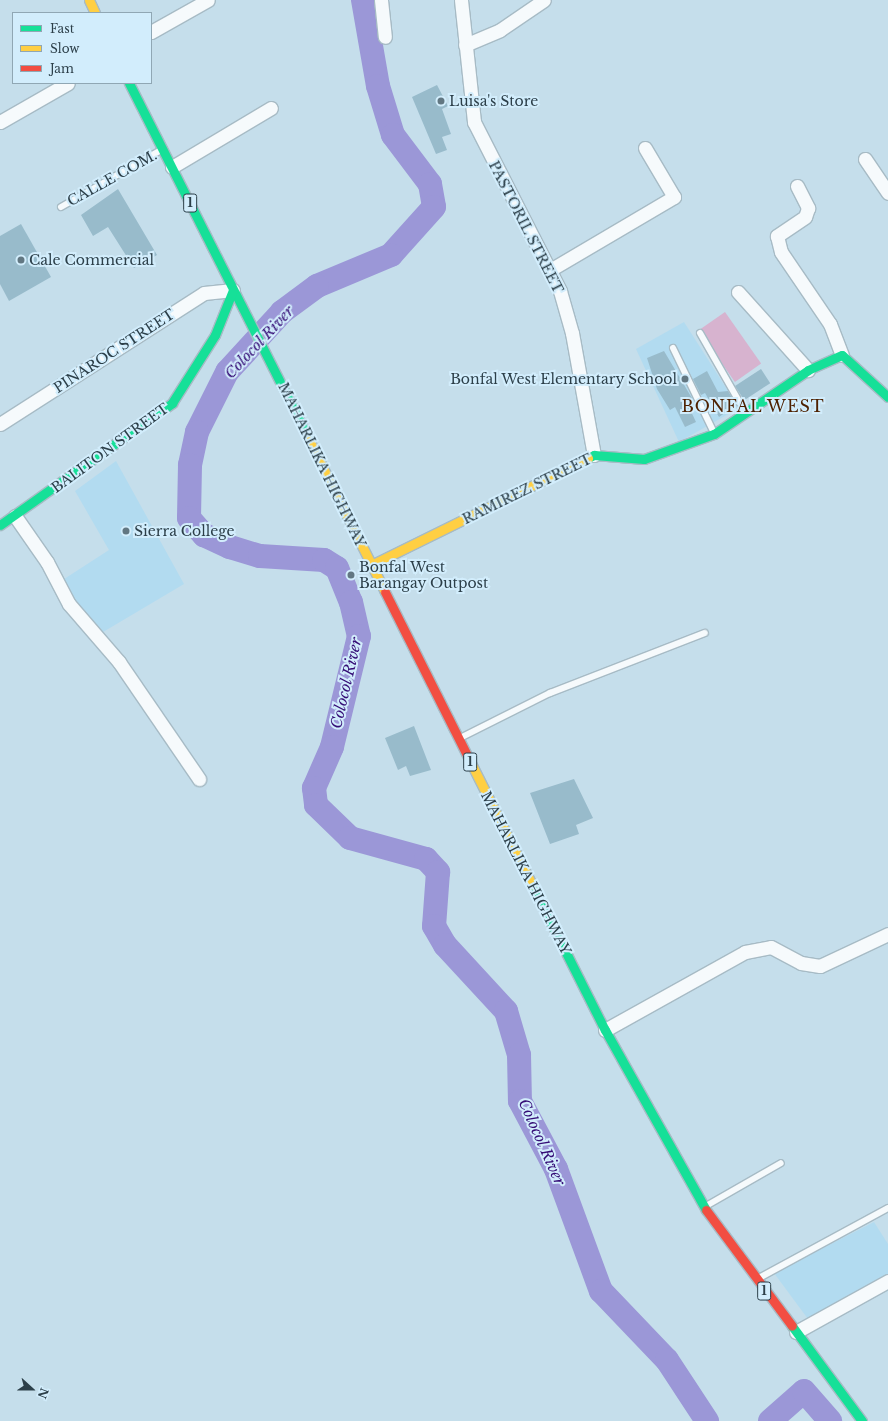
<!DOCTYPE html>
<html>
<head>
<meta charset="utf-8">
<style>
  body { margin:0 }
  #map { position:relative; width:888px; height:1421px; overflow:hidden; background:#c5deeb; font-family:"Libre Baskerville",serif }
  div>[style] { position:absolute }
  .built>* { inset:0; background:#b2dbf0 }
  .green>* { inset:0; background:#d7b3cf; transform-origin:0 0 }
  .river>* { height:24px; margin:-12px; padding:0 12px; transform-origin:12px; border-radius:12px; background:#9b97d7 }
  .building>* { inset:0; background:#98bbcb; transform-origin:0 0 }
  .roads { filter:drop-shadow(1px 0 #a7bbc5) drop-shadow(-1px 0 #a7bbc5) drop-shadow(0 1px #a7bbc5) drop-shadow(0 -1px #a7bbc5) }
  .lane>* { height:6px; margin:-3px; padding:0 3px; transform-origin:3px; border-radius:3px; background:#f6fafc }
  .street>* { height:13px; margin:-6.5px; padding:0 6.5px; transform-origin:6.5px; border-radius:6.5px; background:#f6fafc }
  .fast>* { height:9px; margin:-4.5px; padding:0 4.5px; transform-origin:4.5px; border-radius:4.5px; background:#16e098 }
  .slow>* { height:9px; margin:-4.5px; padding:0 4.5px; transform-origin:4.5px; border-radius:4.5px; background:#ffcf43 }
  .jam>* { height:9px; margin:-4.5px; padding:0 4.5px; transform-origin:4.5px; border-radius:4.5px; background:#f24e42 }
  .dots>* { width:11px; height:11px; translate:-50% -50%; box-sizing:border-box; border:2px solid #d2edfc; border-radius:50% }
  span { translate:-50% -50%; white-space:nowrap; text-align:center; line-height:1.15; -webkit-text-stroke:4px #d2edfc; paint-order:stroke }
  .shield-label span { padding:1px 3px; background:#d2edfc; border:1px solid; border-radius:3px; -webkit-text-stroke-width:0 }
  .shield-label { font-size:13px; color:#2c3f49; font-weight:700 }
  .poi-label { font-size:14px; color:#2c3f49 }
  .left { translate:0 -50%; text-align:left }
  .right { translate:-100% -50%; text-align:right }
  .street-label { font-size:14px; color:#2c3f49 }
  .water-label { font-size:15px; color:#350d76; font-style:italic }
  .quarter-label { font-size:16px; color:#4e2101; letter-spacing:1px }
  .legend { position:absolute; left:12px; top:12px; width:140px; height:72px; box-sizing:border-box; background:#d2edfc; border:1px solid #90a7b4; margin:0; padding:5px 7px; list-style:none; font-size:12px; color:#2c3f49 }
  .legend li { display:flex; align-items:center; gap:8px; height:20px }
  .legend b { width:20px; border:1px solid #90a7b4 }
  .north { position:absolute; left:12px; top:1369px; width:40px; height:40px; -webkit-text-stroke:3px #d2edfc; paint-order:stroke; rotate:111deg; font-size:11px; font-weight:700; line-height:16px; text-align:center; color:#2c3f49 }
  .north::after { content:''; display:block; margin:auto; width:14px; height:18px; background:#2c3f49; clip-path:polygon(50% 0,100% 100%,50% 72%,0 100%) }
</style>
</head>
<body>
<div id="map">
  <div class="built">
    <i style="clip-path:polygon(684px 322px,739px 408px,679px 442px,636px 349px)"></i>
    <i style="clip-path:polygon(116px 461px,184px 584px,98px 635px,58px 583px,109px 550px,75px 491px)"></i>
    <i style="clip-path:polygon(874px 1222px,888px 1244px,888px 1277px,808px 1319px,774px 1273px)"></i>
  </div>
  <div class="green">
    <i style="left:725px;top:312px;width:63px;height:32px;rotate:55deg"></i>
  </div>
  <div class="river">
    <i style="left:363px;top:0;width:87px;rotate:80.1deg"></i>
    <i style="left:378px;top:86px;width:51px;rotate:73deg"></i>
    <i style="left:393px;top:135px;width:61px;rotate:52.9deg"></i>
    <i style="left:430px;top:184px;width:23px;rotate:80deg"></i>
    <i style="left:434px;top:207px;width:64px;rotate:131.9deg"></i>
    <i style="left:391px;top:255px;width:80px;rotate:157.3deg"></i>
    <i style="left:317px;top:286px;width:44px;rotate:143.4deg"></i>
    <i style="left:282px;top:312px;width:81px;rotate:132.5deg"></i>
    <i style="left:227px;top:372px;width:67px;rotate:116.6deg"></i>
    <i style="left:197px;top:432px;width:34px;rotate:102deg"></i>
    <i style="left:190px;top:465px;width:53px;rotate:91.1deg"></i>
    <i style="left:189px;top:518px;width:23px;rotate:49deg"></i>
    <i style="left:204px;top:535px;width:29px;rotate:25deg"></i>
    <i style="left:230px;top:547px;width:31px;rotate:17deg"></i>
    <i style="left:260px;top:556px;width:64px;rotate:3.6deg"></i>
    <i style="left:324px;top:560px;width:15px;rotate:32deg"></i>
    <i style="left:337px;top:568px;width:37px;rotate:68deg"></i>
    <i style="left:351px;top:602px;width:35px;rotate:77deg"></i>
    <i style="left:359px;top:636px;width:114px;rotate:103.7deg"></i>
    <i style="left:332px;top:747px;width:45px;rotate:113.7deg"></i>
    <i style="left:314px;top:788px;width:17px;rotate:83deg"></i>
    <i style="left:316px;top:805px;width:47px;rotate:44.1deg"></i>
    <i style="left:350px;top:838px;width:79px;rotate:15.4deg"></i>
    <i style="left:426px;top:859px;width:18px;rotate:47deg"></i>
    <i style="left:438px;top:872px;width:54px;rotate:94.2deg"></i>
    <i style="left:434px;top:926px;width:22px;rotate:60deg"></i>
    <i style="left:445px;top:945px;width:90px;rotate:47.3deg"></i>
    <i style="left:506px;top:1011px;width:46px;rotate:73.5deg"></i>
    <i style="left:519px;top:1055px;width:46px;rotate:88.8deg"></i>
    <i style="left:520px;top:1101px;width:77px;rotate:62.1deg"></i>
    <i style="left:556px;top:1169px;width:130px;rotate:69.8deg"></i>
    <i style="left:601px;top:1291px;width:95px;rotate:46.3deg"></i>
    <i style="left:667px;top:1360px;width:73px;rotate:56.7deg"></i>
    <i style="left:770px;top:1421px;width:45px;rotate:-41.4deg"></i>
    <i style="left:804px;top:1391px;width:40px;rotate:49deg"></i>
  </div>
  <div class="building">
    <i style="clip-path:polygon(437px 85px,448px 106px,442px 109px,451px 134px,442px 137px,447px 150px,436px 154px,412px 97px)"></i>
    <i style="clip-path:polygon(118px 189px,157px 255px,134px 268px,108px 227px,93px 236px,81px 215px)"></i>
    <i style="clip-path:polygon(21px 224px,51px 277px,9px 301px,0 284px,0 236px)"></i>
    <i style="clip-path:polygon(664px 351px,693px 400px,687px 403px,696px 422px,685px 427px,675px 407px,670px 410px,657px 389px,647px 358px)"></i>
    <i style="left:761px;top:369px;width:17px;height:31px;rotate:57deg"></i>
    <i style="clip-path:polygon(707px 371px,718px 392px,728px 391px,736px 405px,719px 417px,705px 393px,701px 395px,693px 379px)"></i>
    <i style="clip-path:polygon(414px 726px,431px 770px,410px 776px,406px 766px,398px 770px,385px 738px)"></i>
    <i style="clip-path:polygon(574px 779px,593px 818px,576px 825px,579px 834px,550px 844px,530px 793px)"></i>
  </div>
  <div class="roads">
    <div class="lane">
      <i style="left:61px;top:207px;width:115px;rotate:-29.7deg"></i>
      <i style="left:700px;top:333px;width:89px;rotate:60.3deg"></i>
      <i style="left:673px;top:348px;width:94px;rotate:64.2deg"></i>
      <i style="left:460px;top:738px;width:101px;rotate:-26.6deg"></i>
      <i style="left:550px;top:693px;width:166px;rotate:-21.2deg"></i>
      <i style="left:706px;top:1206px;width:86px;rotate:-29.8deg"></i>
      <i style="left:759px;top:1278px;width:147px;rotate:-28.5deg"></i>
    </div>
    <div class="street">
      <i style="left:381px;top:0;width:37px;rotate:84deg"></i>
      <i style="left:461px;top:0;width:123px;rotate:83.9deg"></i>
      <i style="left:474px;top:122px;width:190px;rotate:63deg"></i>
      <i style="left:560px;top:291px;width:44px;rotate:74.1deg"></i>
      <i style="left:572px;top:333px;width:124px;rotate:79.8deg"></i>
      <i style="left:151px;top:32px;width:65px;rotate:-29.3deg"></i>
      <i style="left:465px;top:45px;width:38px;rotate:-23deg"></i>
      <i style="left:500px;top:30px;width:53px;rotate:-34.3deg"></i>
      <i style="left:0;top:122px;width:78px;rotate:-29.8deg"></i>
      <i style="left:865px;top:159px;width:41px;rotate:55.9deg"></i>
      <i style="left:172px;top:167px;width:115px;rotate:-30.8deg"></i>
      <i style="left:797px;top:186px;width:25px;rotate:63deg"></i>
      <i style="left:808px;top:208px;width:9px;rotate:108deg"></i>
      <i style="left:805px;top:217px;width:34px;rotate:146deg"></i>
      <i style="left:777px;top:236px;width:16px;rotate:76deg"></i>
      <i style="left:781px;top:252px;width:87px;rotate:55.8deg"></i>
      <i style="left:830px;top:324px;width:33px;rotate:69deg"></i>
      <i style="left:550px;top:270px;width:144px;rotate:-30.5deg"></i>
      <i style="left:674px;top:197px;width:57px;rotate:-120.6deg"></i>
      <i style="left:738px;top:292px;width:105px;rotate:48.1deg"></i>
      <i style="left:0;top:424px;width:242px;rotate:-32.7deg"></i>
      <i style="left:204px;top:293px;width:29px;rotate:-6deg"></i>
      <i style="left:15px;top:516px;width:56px;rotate:55.2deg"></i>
      <i style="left:47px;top:562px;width:47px;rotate:62.4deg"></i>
      <i style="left:69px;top:604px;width:77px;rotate:49.2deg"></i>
      <i style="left:119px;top:662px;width:142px;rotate:55.6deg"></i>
      <i style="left:605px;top:1030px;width:160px;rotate:-29.1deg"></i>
      <i style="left:745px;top:952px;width:26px;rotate:-11deg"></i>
      <i style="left:771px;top:947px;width:34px;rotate:28deg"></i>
      <i style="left:801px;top:963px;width:19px;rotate:9deg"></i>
      <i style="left:820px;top:966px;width:75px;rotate:-25.2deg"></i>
      <i style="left:796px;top:1332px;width:105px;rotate:-29deg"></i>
    </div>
    <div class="fast">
      <i style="left:129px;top:83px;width:400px;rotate:63.2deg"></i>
      <i style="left:588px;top:458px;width:7px;rotate:-27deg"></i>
      <i style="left:594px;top:455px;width:50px;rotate:4.6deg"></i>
      <i style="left:644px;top:459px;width:74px;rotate:-19.7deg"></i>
      <i style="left:714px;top:434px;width:114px;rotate:-34.2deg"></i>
      <i style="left:808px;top:370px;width:37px;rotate:-24deg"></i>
      <i style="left:842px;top:355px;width:62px;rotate:42.4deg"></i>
      <i style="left:0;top:525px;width:211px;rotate:-35.3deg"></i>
      <i style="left:172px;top:403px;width:80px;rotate:-57.7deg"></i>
      <i style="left:215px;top:335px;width:48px;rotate:-68.2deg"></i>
      <i style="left:532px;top:885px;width:162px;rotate:63.3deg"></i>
      <i style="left:605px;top:1030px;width:206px;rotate:60.7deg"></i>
      <i style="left:792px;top:1326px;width:118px;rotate:53.6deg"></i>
    </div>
    <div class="slow">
      <i style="left:89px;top:0;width:14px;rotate:65deg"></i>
      <i style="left:309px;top:440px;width:170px;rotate:63.4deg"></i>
      <i style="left:371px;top:565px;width:242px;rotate:-26.2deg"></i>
      <i style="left:471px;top:763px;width:136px;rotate:63.4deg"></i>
    </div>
    <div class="jam">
      <i style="left:385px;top:592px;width:191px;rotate:63.3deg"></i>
      <i style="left:706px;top:1210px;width:144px;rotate:53.4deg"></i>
    </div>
  </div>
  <div class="dots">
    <i style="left:441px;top:101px;background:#627782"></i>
    <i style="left:21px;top:260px;background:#627782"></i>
    <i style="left:685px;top:379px;background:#627782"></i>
    <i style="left:126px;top:531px;background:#627782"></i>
    <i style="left:351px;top:575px;background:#627782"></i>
  </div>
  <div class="shield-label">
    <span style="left:190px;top:203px">1</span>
    <span style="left:470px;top:762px">1</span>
    <span style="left:764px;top:1291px">1</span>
  </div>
  <div class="poi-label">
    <span class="left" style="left:449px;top:101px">Luisa's Store</span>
    <span class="left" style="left:29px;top:260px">Cale Commercial</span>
    <span class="right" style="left:677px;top:379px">Bonfal West Elementary School</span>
    <span class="left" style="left:134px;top:531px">Sierra College</span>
    <span class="left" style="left:359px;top:575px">Bonfal West<br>Barangay Outpost</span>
  </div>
  <div class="street-label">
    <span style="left:112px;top:178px;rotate:-29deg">CALLE COM.</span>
    <span style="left:526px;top:227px;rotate:63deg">PASTORIL STREET</span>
    <span style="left:114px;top:351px;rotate:-33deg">PINAROC STREET</span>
    <span style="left:110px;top:448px;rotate:-36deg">BALITON STREET</span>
    <span style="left:322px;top:465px;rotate:64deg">MAHARLIKA HIGHWAY</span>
    <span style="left:527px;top:489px;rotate:-26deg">RAMIREZ STREET</span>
    <span style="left:526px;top:873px;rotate:63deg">MAHARLIKA HIGHWAY</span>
  </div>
  <div class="water-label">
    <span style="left:259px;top:342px;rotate:-47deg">Colocol River</span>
    <span style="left:346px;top:683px;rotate:-77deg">Colocol River</span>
    <span style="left:542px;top:1142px;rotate:66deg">Colocol River</span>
  </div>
  <div class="quarter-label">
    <span style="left:753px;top:406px">BONFAL WEST</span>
  </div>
  <ul class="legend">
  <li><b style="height:5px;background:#16e098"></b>Fast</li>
  <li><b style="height:5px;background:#ffcf43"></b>Slow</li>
  <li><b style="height:5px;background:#f24e42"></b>Jam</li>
  </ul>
  <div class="north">N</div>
</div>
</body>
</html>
